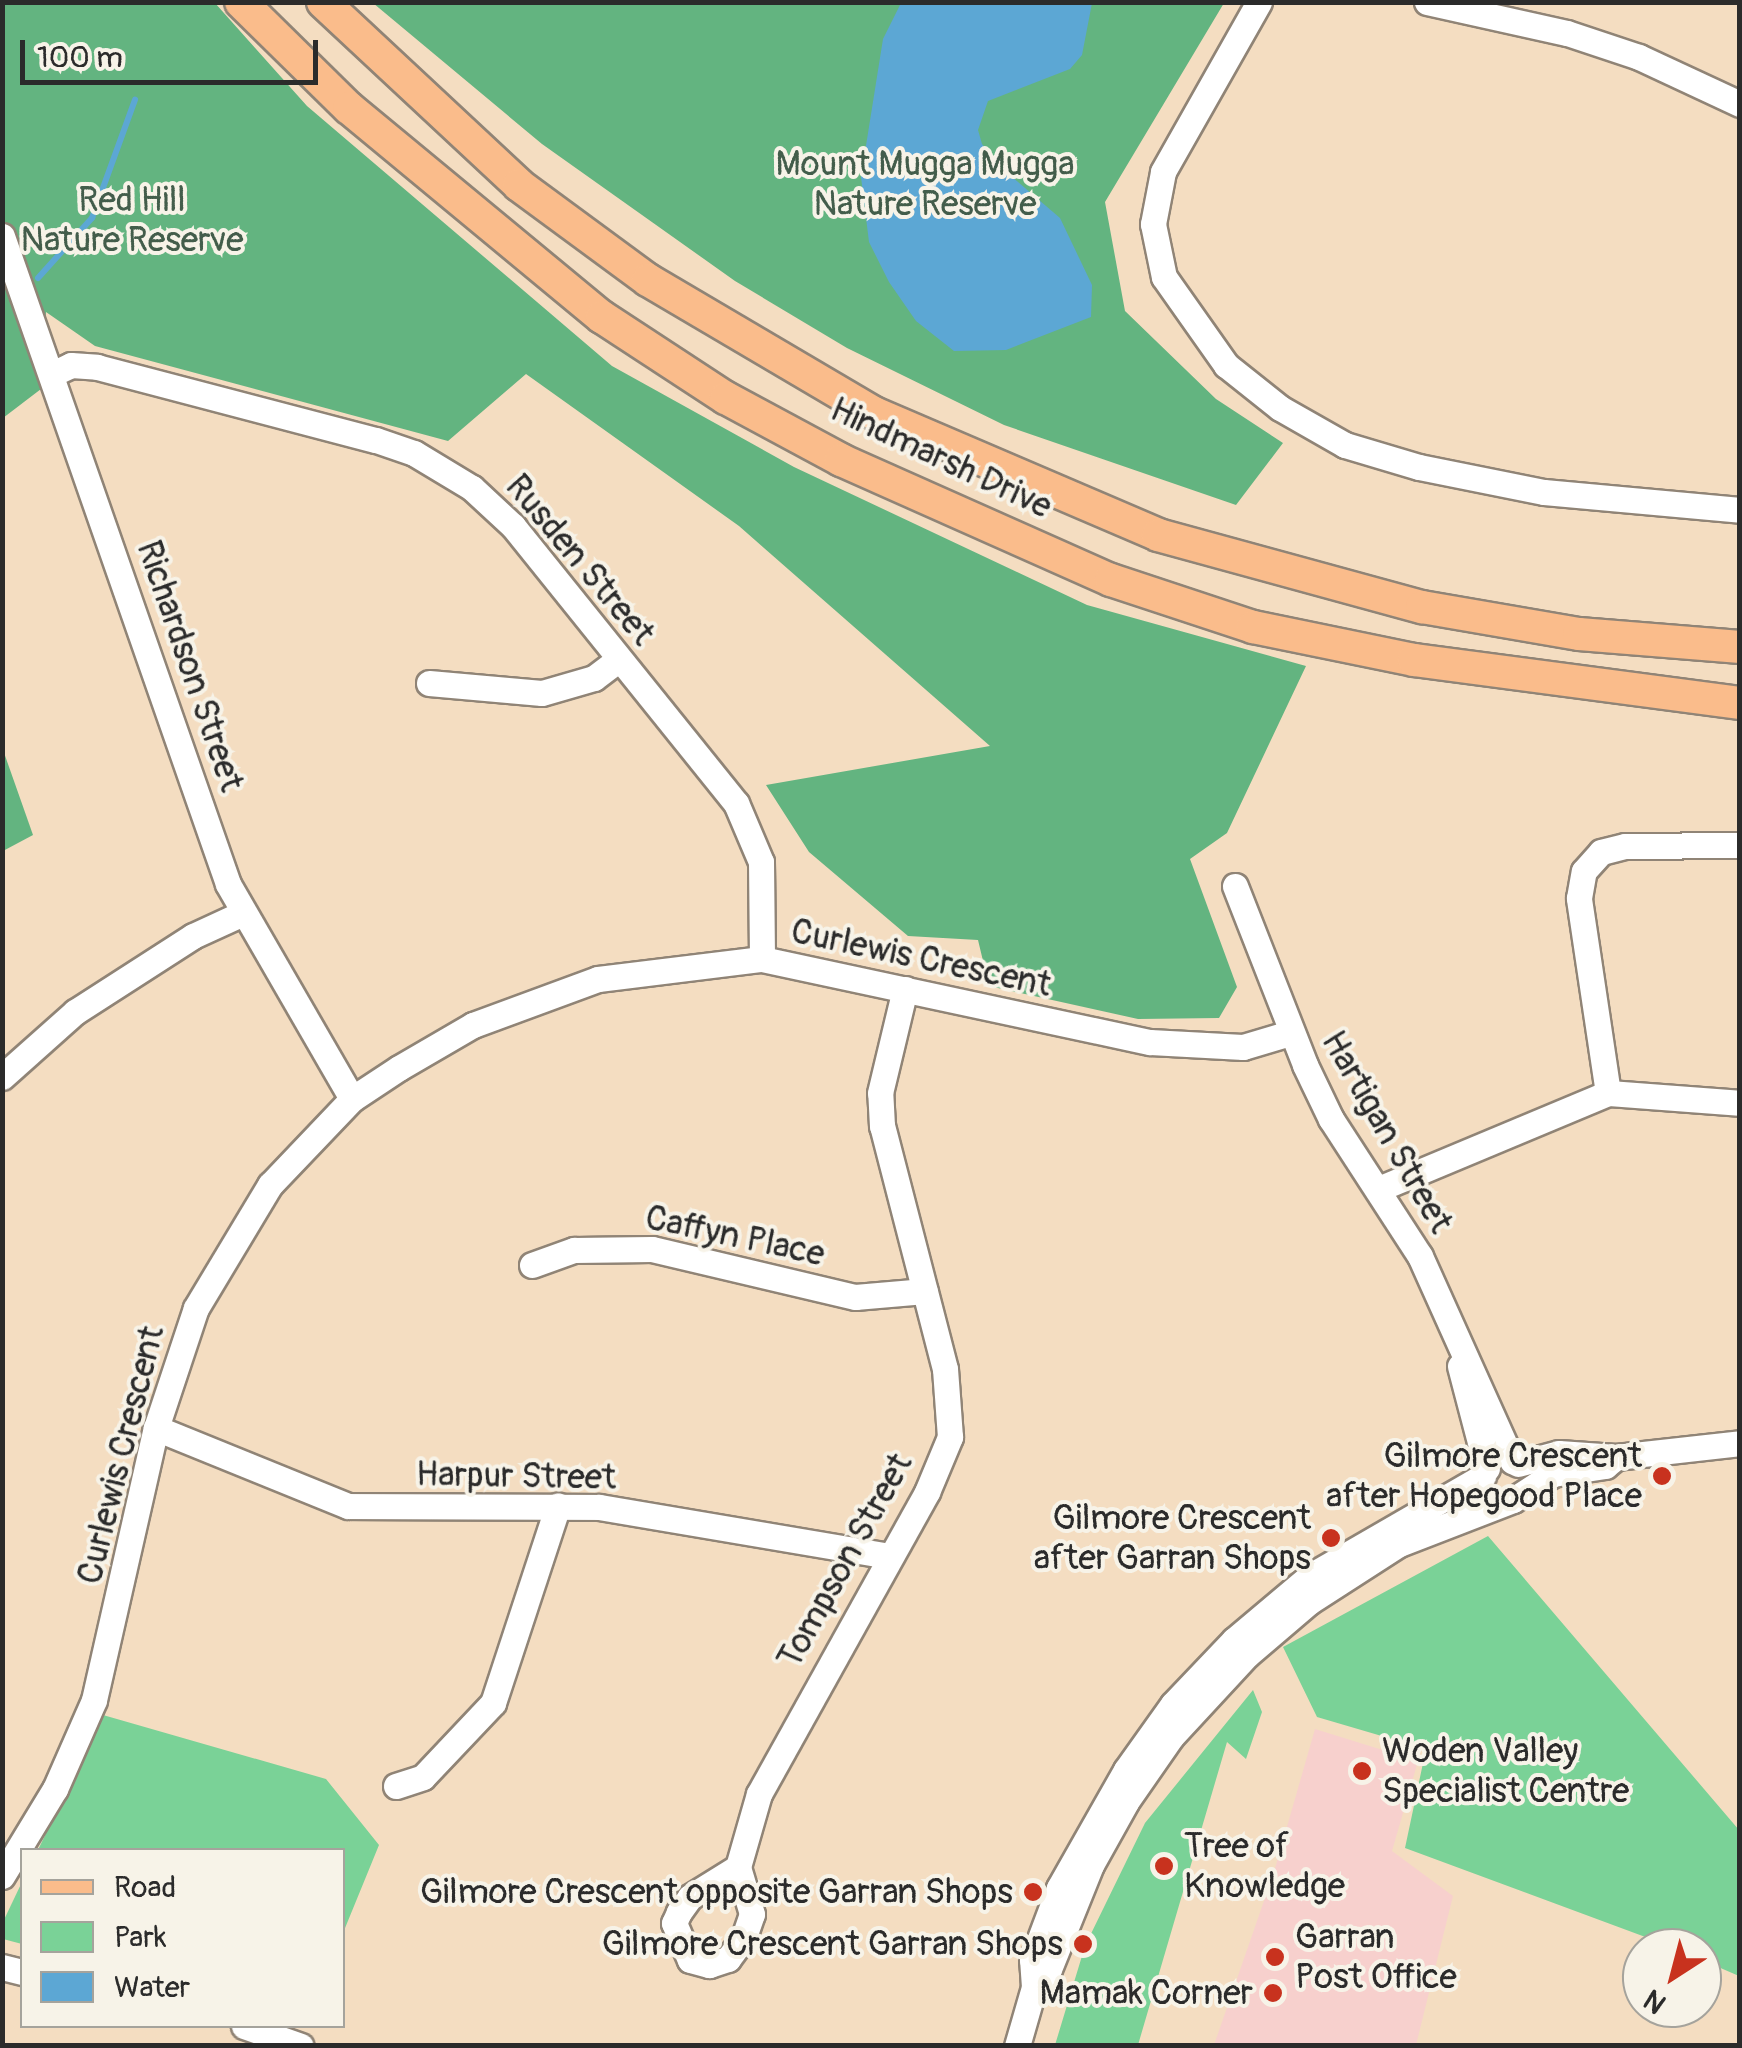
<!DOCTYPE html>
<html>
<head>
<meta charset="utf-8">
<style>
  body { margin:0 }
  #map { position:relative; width:1742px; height:2048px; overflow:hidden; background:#f4ddc1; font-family:Pangolin,sans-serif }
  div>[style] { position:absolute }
  .built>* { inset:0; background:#f7d0cd }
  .green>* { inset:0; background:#7ad297 }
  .forest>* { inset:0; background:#63b480 }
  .water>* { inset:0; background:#5ca7d4 }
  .stream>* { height:6px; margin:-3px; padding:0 3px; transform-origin:3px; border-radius:3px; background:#5ca7d4 }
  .roads { filter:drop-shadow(2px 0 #908476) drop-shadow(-2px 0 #908476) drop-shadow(0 2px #908476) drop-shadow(0 -2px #908476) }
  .minor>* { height:25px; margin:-12.5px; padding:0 12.5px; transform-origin:12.5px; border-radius:12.5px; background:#fff }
  .major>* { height:32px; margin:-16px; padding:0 16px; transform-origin:16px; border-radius:16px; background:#fabc8b }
  .dots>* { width:28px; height:28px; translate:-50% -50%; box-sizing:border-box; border:5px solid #f7f3e8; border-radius:50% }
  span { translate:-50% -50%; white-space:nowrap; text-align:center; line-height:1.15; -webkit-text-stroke:8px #f7f3e8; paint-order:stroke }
  .park-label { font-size:35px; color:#435d4b }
  .street-label { font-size:35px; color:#2b2b2b }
  .poi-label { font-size:35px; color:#2b2b2b }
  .right { translate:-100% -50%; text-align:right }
  .left { translate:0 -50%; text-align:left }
  .frame { position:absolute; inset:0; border:5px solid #2b2b2b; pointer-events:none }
  .legend { position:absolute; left:20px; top:1848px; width:325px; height:180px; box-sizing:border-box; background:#f7f3e8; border:2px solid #a5a39c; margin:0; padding:12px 18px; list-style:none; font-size:30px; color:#2b2b2b }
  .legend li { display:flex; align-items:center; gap:20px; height:50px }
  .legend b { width:50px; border:2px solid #a5a39c }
  .north { position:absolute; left:1622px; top:1928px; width:100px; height:100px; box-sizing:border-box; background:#f7f3e8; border:2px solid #a5a39c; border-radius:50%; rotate:216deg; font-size:28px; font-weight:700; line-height:40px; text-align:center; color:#2b2b2b }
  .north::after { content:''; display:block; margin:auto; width:35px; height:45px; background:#c8321e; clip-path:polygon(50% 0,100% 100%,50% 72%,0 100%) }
  .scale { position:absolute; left:20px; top:40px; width:298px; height:45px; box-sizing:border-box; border:5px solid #2b2b2b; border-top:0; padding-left:12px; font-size:30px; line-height:35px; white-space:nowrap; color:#2b2b2b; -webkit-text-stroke:8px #f7f3e8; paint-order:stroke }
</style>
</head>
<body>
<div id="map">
  <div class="built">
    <i style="clip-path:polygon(1315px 1729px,1418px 1761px,1392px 1851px,1453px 1896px,1416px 2045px,1214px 2045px,1274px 1872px)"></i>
  </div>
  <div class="green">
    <i style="clip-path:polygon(1488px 1536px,1739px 1830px,1739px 1976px,1702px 1960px,1702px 1948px,1675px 1948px,1405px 1848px,1426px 1749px,1317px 1717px,1283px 1647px)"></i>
    <i style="clip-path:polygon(1253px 1690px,1262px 1712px,1246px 1759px,1227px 1742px,1138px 2045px,1055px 2045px,1085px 1946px,1145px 1823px)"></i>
    <i style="clip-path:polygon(103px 1715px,326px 1779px,379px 1845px,343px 1933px,342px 1850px,38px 1850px)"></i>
    <i style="clip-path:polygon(22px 1882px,22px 1944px,3px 1939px,2px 1924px)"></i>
  </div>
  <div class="forest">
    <i style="clip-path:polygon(3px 3px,215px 3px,307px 106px,612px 366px,794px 467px,1087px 605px,1306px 666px,1227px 833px,1190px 859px,1237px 987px,1219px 1018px,1138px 1019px,989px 986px,978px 940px,908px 936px,809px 852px,766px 785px,990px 746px,739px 526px,526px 374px,448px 441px,95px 346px,46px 312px,41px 389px,3px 418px)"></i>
    <i style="clip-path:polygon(373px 3px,1224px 3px,1105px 202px,1125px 311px,1216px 399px,1283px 443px,1236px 505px,1004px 425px,847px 348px,735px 281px,542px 144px)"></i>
    <i style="clip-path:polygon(2px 747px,33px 835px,3px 851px,2px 851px)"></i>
  </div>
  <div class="water">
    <i style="clip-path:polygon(901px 3px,1092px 3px,1082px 55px,1070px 69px,988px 101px,978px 130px,982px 144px,1004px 170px,1060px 218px,1092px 285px,1091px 317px,1006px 350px,954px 351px,916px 321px,889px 282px,869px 242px,861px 177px,883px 39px)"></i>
  </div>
  <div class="stream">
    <i style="left:38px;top:278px;width:81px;rotate:-48deg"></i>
    <i style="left:92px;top:218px;width:126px;rotate:-70deg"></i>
  </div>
  <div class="roads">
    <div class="minor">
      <i style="left:1259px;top:2px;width:195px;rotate:119.5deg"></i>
      <i style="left:1163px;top:172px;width:53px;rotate:100.9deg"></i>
      <i style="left:1153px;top:224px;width:54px;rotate:78.3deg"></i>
      <i style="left:1164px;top:277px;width:108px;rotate:54.8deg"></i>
      <i style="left:1226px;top:365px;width:69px;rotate:38.5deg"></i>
      <i style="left:1280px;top:408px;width:75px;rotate:29.6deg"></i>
      <i style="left:1345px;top:445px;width:77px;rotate:16.6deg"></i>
      <i style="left:1419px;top:467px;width:127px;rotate:11.3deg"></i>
      <i style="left:1544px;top:492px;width:197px;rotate:5.2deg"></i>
      <i style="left:1427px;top:2px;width:143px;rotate:12.5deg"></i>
      <i style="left:1567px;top:33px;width:76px;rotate:18.4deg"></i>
      <i style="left:1639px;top:57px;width:111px;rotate:25deg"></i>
      <i style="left:2px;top:236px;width:686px;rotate:70.77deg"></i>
      <i style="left:228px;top:884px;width:248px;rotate:60deg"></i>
      <i style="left:52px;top:374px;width:21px;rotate:-25deg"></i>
      <i style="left:71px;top:365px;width:26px;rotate:4deg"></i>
      <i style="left:97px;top:367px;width:288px;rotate:14.7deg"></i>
      <i style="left:376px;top:440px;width:40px;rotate:18.9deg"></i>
      <i style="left:414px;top:453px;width:68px;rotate:31.1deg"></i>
      <i style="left:472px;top:488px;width:56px;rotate:42.8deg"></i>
      <i style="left:513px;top:526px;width:356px;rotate:51.2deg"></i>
      <i style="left:736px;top:803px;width:64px;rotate:67deg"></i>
      <i style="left:761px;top:862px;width:97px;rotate:89.4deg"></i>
      <i style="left:429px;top:683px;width:113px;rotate:5.1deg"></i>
      <i style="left:542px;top:693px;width:54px;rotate:-16.1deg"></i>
      <i style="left:594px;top:678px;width:31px;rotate:-37deg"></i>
      <i style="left:1235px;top:886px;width:192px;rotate:68.6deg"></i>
      <i style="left:1305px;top:1065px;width:60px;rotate:64.3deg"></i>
      <i style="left:1331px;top:1119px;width:163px;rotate:57deg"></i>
      <i style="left:1420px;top:1256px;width:225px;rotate:65.8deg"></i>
      <i style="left:2px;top:1077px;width:98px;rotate:-41.7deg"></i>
      <i style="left:75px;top:1012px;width:140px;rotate:-32.8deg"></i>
      <i style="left:193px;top:936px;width:53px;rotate:-24.6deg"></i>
      <i style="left:1608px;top:1093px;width:197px;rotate:-98.5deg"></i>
      <i style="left:1579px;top:898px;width:27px;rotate:-80deg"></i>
      <i style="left:1584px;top:871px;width:25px;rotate:-48deg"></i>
      <i style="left:1601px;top:852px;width:25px;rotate:-14deg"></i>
      <i style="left:1625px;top:846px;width:115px;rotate:-0.5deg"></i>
      <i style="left:1381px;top:1188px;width:246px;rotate:-22.7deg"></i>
      <i style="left:1608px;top:1093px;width:132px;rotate:4.3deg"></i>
      <i style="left:532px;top:1265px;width:45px;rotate:-19.7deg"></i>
      <i style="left:574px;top:1250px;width:78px;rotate:-0.7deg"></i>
      <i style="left:652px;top:1249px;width:209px;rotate:13.3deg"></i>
      <i style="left:855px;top:1297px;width:70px;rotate:-4.9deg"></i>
      <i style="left:1460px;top:1366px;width:106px;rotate:75.3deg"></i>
      <i style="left:156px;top:1428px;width:207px;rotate:22.1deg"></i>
      <i style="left:348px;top:1506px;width:251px;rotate:0.2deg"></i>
      <i style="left:599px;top:1507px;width:293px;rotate:9.6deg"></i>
      <i style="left:1518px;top:1464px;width:42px;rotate:-15deg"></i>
      <i style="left:1559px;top:1453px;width:57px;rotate:4deg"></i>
      <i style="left:1616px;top:1457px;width:125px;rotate:-6.4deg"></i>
      <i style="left:396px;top:1786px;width:28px;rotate:-18deg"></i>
      <i style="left:423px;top:1777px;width:102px;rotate:-46.6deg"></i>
      <i style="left:493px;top:1703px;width:208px;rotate:-71.8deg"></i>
      <i style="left:738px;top:1867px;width:57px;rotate:148deg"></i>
      <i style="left:690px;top:1897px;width:19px;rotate:126deg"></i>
      <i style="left:679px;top:1912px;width:12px;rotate:114deg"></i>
      <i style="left:674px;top:1923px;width:40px;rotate:66.6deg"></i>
      <i style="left:690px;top:1960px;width:20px;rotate:15deg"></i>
      <i style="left:709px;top:1965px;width:20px;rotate:-18deg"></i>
      <i style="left:728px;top:1959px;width:27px;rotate:-54deg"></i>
      <i style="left:744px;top:1937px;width:24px;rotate:-71deg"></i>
      <i style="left:752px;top:1914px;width:49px;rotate:-106.6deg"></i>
      <i style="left:738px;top:1867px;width:76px;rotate:-74deg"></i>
      <i style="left:759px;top:1794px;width:346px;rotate:-60.9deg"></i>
      <i style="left:927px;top:1492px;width:60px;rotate:-67.3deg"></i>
      <i style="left:950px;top:1437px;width:68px;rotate:-94.2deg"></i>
      <i style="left:945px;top:1369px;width:251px;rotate:-104.5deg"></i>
      <i style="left:882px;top:1126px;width:33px;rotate:-93deg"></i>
      <i style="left:880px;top:1093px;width:107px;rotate:-76.5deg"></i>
      <i style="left:2px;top:1876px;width:102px;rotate:-58.7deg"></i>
      <i style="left:55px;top:1789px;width:97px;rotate:-66.3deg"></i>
      <i style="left:94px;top:1700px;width:279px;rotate:-77.2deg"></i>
      <i style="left:156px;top:1428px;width:126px;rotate:-71.6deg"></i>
      <i style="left:196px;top:1308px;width:144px;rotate:-59deg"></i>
      <i style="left:270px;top:1185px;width:119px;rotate:-46.4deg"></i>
      <i style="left:352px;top:1099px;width:56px;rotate:-33.4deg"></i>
      <i style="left:399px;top:1068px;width:86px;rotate:-30.2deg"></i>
      <i style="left:473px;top:1025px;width:133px;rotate:-20.2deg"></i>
      <i style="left:598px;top:979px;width:165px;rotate:-7deg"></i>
      <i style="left:762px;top:959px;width:397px;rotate:12.1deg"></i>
      <i style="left:1150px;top:1042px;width:93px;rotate:3.1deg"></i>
      <i style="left:1243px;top:1047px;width:49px;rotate:-16.6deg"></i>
      <i style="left:2px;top:1967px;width:21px;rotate:14deg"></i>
      <i style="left:1034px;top:1987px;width:23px;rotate:-50deg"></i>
      <i style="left:1049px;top:1969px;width:112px;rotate:-68deg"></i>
      <i style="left:1091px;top:1865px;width:72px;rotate:-60.9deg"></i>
      <i style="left:1126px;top:1802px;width:79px;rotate:-55.3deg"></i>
      <i style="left:1171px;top:1737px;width:112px;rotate:-47.2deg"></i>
      <i style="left:1247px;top:1655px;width:82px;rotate:-40.5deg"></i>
      <i style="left:1309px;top:1602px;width:107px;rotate:-32.8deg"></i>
      <i style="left:1399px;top:1544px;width:122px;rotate:-21.1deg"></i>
      <i style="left:1513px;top:1500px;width:48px;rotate:-33deg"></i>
      <i style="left:1553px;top:1474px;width:53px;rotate:-8.7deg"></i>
      <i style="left:1605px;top:1466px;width:14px;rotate:-39deg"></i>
      <i style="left:244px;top:2026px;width:60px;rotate:19.3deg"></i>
      <i style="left:1017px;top:2046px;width:61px;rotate:-73.9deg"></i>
      <i style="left:1034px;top:1987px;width:27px;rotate:-94deg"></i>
      <i style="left:1032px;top:1960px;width:77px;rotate:-69.4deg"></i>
      <i style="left:1059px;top:1888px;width:136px;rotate:-60.4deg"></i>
      <i style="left:1126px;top:1770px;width:81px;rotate:-54.5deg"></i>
      <i style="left:1173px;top:1704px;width:88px;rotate:-46.4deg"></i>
      <i style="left:1234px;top:1640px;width:99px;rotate:-40.1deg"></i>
      <i style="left:1310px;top:1576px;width:200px;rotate:-30deg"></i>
    </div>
    <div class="major">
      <i style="left:241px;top:2px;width:151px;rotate:44.5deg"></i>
      <i style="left:349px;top:108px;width:328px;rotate:39.6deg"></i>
      <i style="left:602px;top:317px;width:148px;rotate:33.2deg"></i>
      <i style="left:726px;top:398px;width:131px;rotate:28.3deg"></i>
      <i style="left:841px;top:460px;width:295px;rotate:24deg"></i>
      <i style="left:1111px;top:580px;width:150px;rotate:18.3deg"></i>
      <i style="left:1253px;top:627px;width:164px;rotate:11.6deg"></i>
      <i style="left:1414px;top:660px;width:329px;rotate:7.5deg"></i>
      <i style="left:323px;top:2px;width:268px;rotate:43deg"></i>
      <i style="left:519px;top:185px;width:160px;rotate:36.4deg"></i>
      <i style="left:648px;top:280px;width:262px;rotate:30.5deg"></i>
      <i style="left:874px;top:413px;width:309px;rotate:23.2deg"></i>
      <i style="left:1158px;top:535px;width:274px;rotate:15.3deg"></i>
      <i style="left:1422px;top:607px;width:159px;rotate:9.8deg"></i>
      <i style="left:1579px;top:634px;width:162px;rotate:4.6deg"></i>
    </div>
  </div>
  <div class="dots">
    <i style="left:1662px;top:1476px;background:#c8321e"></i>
    <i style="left:1331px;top:1538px;background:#c8321e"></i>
    <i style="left:1362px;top:1771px;background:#c8321e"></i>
    <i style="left:1164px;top:1866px;background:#c8321e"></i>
    <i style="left:1033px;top:1892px;background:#c8321e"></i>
    <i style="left:1083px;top:1944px;background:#c8321e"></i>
    <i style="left:1275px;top:1957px;background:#c8321e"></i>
    <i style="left:1273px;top:1993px;background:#c8321e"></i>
  </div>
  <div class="park-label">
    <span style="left:925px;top:184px">Mount Mugga Mugga<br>Nature Reserve</span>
    <span style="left:132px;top:220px">Red Hill<br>Nature Reserve</span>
  </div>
  <div class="street-label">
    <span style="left:941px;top:458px;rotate:25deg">Hindmarsh Drive</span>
    <span style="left:580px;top:560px;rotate:50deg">Rusden Street</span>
    <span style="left:190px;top:666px;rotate:71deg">Richardson Street</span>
    <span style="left:921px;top:958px;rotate:12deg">Curlewis Crescent</span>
    <span style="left:1387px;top:1132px;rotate:60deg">Hartigan Street</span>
    <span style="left:735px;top:1236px;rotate:12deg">Caffyn Place</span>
    <span style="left:121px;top:1455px;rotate:-76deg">Curlewis Crescent</span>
    <span style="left:516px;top:1476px;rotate:1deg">Harpur Street</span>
    <span style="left:845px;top:1561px;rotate:-61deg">Tompson Street</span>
  </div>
  <div class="poi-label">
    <span class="right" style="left:1642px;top:1476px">Gilmore Crescent<br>after Hopegood Place</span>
    <span class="right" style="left:1311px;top:1538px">Gilmore Crescent<br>after Garran Shops</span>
    <span class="left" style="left:1382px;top:1771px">Woden Valley<br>Specialist Centre</span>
    <span class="left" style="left:1184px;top:1866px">Tree of<br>Knowledge</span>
    <span class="right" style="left:1013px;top:1892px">Gilmore Crescent opposite Garran Shops</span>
    <span class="left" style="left:1295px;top:1957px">Garran<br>Post Office</span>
    <span class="right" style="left:1063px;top:1944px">Gilmore Crescent Garran Shops</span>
    <span class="right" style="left:1253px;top:1993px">Mamak Corner</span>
  </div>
  <div class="frame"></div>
  <ul class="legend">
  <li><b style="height:12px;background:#fabc8b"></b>Road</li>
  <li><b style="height:28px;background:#7ad297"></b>Park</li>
  <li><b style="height:28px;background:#5ca7d4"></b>Water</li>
  </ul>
  <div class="north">N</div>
  <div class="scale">100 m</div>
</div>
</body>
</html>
